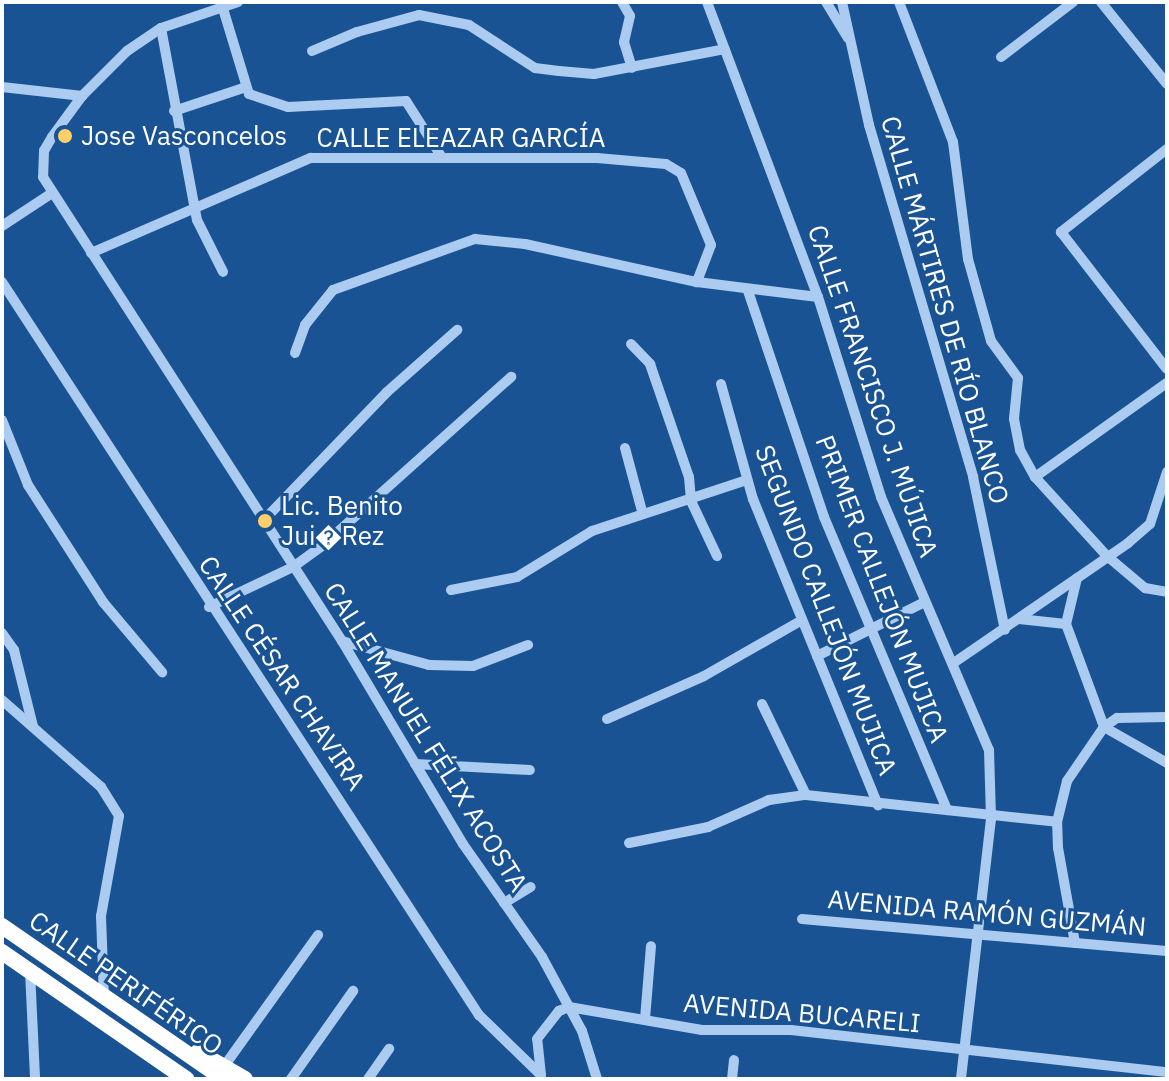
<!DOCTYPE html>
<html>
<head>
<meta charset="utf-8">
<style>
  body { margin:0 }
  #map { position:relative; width:1169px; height:1081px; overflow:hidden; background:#1a5394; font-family:"IBM Plex Sans",sans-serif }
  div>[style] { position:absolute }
  .minor>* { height:10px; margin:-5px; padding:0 5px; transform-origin:5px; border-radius:5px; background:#abccf0 }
  .highway>* { height:16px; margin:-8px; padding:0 8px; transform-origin:8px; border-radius:8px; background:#fff }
  .dots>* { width:22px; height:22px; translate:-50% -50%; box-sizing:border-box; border:4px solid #1a5394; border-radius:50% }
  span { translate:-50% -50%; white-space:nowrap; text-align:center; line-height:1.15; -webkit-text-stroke:6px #1a5394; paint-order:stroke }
  .poi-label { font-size:26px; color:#fff }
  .left { translate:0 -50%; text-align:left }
  .street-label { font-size:26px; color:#fff }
  .frame { position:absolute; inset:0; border:4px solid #fff; pointer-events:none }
</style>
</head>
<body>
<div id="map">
  <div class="minor">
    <i style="left:221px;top:2px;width:96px;rotate:73.1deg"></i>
    <i style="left:249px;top:94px;width:41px;rotate:18.4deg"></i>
    <i style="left:288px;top:107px;width:118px;rotate:-2.9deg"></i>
    <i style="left:406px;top:101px;width:65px;rotate:57.5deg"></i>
    <i style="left:238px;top:2px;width:81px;rotate:161.3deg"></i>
    <i style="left:161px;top:28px;width:41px;rotate:145.9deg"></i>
    <i style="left:127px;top:51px;width:64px;rotate:135deg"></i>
    <i style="left:82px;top:96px;width:51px;rotate:126.2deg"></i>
    <i style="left:52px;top:137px;width:16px;rotate:120deg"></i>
    <i style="left:44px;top:151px;width:26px;rotate:92deg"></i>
    <i style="left:43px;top:177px;width:552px;rotate:57.2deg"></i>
    <i style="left:342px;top:641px;width:236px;rotate:59.2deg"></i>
    <i style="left:463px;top:844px;width:138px;rotate:55deg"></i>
    <i style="left:542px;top:957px;width:84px;rotate:61.6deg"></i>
    <i style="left:582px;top:1031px;width:50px;rotate:72.6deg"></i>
    <i style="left:622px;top:2px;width:16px;rotate:60deg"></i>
    <i style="left:630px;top:16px;width:27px;rotate:103deg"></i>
    <i style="left:624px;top:42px;width:27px;rotate:73deg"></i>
    <i style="left:707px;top:2px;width:315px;rotate:69.4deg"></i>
    <i style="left:818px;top:297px;width:210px;rotate:72.5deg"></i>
    <i style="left:881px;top:497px;width:275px;rotate:66.9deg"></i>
    <i style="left:989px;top:750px;width:69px;rotate:88.3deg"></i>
    <i style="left:991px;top:819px;width:262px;rotate:96.6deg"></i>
    <i style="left:826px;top:2px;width:42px;rotate:58.6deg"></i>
    <i style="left:842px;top:2px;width:126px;rotate:77.6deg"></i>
    <i style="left:869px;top:125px;width:367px;rotate:73.5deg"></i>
    <i style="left:973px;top:477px;width:156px;rotate:78.2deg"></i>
    <i style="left:899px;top:2px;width:150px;rotate:68.9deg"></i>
    <i style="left:953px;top:142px;width:118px;rotate:82.7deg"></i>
    <i style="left:968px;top:259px;width:85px;rotate:74.3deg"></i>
    <i style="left:991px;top:341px;width:46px;rotate:53.9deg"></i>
    <i style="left:1018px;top:378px;width:41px;rotate:95.6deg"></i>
    <i style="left:1014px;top:419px;width:32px;rotate:79deg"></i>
    <i style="left:1020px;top:450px;width:31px;rotate:61deg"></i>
    <i style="left:1035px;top:477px;width:107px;rotate:47.7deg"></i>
    <i style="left:1107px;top:556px;width:50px;rotate:40.1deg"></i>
    <i style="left:1145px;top:588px;width:22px;rotate:10deg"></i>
    <i style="left:1101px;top:2px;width:105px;rotate:51.2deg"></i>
    <i style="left:161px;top:28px;width:195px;rotate:79.4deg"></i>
    <i style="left:197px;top:220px;width:58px;rotate:63.4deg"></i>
    <i style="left:312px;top:51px;width:49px;rotate:-22.9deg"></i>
    <i style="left:357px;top:32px;width:64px;rotate:-15.3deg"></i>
    <i style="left:419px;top:15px;width:51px;rotate:11.3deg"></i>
    <i style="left:469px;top:25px;width:79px;rotate:33.1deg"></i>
    <i style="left:535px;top:68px;width:24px;rotate:7deg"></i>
    <i style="left:559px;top:71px;width:35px;rotate:5deg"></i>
    <i style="left:594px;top:74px;width:133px;rotate:-10.8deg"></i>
    <i style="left:1001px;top:57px;width:91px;rotate:-37.4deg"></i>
    <i style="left:2px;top:87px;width:81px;rotate:6.4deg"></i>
    <i style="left:174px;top:111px;width:73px;rotate:-18.4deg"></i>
    <i style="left:1167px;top:149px;width:135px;rotate:141.9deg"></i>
    <i style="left:1061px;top:232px;width:173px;rotate:52.3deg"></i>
    <i style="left:2px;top:226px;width:60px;rotate:-33.4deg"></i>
    <i style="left:91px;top:253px;width:240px;rotate:-23.4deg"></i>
    <i style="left:311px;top:158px;width:286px"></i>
    <i style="left:597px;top:158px;width:69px;rotate:5deg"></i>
    <i style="left:666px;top:164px;width:17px;rotate:31deg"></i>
    <i style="left:681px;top:173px;width:78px;rotate:67.4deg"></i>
    <i style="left:711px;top:245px;width:40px;rotate:111deg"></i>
    <i style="left:2px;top:282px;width:875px;rotate:56.95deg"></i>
    <i style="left:479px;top:1015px;width:86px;rotate:44.1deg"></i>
    <i style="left:748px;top:291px;width:238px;rotate:71.4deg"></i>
    <i style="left:824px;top:517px;width:318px;rotate:67.2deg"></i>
    <i style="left:631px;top:344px;width:28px;rotate:46deg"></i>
    <i style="left:650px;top:364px;width:120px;rotate:71deg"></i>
    <i style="left:689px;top:477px;width:24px;rotate:85deg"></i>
    <i style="left:691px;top:501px;width:61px;rotate:64.7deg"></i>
    <i style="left:295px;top:353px;width:30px;rotate:-70deg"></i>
    <i style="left:305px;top:325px;width:45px;rotate:-51.3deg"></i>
    <i style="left:333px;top:290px;width:151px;rotate:-19.8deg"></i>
    <i style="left:475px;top:239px;width:50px;rotate:5.7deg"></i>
    <i style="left:525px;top:244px;width:176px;rotate:12.5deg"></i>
    <i style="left:697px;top:282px;width:122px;rotate:7.1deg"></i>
    <i style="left:721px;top:384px;width:119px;rotate:74.5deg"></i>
    <i style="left:753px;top:499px;width:331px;rotate:67.8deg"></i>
    <i style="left:2px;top:420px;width:70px;rotate:68.2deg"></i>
    <i style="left:28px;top:485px;width:139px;rotate:57.3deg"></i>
    <i style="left:103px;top:602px;width:92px;rotate:49.9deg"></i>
    <i style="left:625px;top:448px;width:65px;rotate:74.9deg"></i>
    <i style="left:1035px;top:477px;width:162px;rotate:-35.5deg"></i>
    <i style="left:262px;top:522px;width:180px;rotate:-46.1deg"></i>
    <i style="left:387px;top:392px;width:94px;rotate:-41.5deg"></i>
    <i style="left:1077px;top:578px;width:47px;rotate:103.4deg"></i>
    <i style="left:1066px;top:624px;width:110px;rotate:69.7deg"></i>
    <i style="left:1104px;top:727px;width:73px;rotate:29.7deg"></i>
    <i style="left:451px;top:590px;width:67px;rotate:-11.1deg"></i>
    <i style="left:517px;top:577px;width:88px;rotate:-31.5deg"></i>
    <i style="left:592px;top:531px;width:163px;rotate:-18.2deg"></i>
    <i style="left:209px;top:607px;width:93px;rotate:-25.5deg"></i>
    <i style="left:293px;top:567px;width:36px;rotate:-36deg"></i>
    <i style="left:322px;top:546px;width:254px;rotate:-41.8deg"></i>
    <i style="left:1019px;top:619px;width:47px;rotate:6.1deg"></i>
    <i style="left:2px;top:633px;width:21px;rotate:55deg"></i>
    <i style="left:14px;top:650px;width:78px;rotate:76deg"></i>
    <i style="left:342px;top:641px;width:90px;rotate:15.4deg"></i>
    <i style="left:429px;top:665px;width:44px;rotate:1.3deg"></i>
    <i style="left:473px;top:666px;width:59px;rotate:-20.9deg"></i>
    <i style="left:817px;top:656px;width:121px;rotate:-26.6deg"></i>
    <i style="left:955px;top:662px;width:210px;rotate:-34.5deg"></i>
    <i style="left:1128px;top:543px;width:29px;rotate:-41deg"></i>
    <i style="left:1150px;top:524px;width:55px;rotate:-71.9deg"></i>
    <i style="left:2px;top:700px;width:132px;rotate:41.3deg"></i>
    <i style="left:101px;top:787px;width:34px;rotate:58deg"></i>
    <i style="left:119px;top:816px;width:102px;rotate:100.2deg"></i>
    <i style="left:101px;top:916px;width:81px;rotate:87.9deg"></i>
    <i style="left:762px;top:704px;width:101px;rotate:64.2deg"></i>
    <i style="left:607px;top:719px;width:106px;rotate:-23.9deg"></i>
    <i style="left:704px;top:676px;width:113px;rotate:-29.7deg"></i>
    <i style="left:415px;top:764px;width:115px;rotate:3deg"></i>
    <i style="left:629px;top:843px;width:81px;rotate:-11.4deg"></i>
    <i style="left:708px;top:827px;width:67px;rotate:-23.9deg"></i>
    <i style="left:769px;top:800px;width:37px;rotate:-8deg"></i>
    <i style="left:806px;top:795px;width:252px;rotate:6.1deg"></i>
    <i style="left:504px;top:903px;width:31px;rotate:-31deg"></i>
    <i style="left:802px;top:919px;width:366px;rotate:5deg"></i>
    <i style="left:1075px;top:943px;width:97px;rotate:-100.1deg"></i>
    <i style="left:1058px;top:848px;width:26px;rotate:-92deg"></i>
    <i style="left:1057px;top:822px;width:42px;rotate:-76.3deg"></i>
    <i style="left:1067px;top:781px;width:65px;rotate:-55.6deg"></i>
    <i style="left:1104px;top:727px;width:16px;rotate:-35deg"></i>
    <i style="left:1117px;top:718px;width:50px;rotate:-1.1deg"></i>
    <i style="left:30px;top:971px;width:108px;rotate:87.3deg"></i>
    <i style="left:645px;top:1019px;width:73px;rotate:-85.3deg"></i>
    <i style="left:225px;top:1065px;width:160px;rotate:-54.4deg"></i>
    <i style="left:541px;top:1075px;width:36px;rotate:-96deg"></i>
    <i style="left:537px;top:1039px;width:36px;rotate:-52deg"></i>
    <i style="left:559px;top:1011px;width:11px;rotate:-22deg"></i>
    <i style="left:569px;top:1007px;width:135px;rotate:9.8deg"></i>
    <i style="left:702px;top:1030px;width:89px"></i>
    <i style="left:791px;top:1030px;width:378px;rotate:6.4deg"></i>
    <i style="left:291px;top:1079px;width:108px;rotate:-54.8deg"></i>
    <i style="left:368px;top:1079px;width:37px;rotate:-55deg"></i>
    <i style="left:732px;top:1079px;width:19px;rotate:-84deg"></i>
  </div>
  <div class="highway">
    <i style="left:2px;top:926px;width:270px;rotate:34.6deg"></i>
    <i style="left:2px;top:952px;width:224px;rotate:34.6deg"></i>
    <i style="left:198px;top:1052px;width:54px;rotate:29.9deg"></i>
  </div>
  <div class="dots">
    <i style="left:65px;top:136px;background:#ffcf6a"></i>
    <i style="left:265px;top:521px;background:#ffcf6a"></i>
  </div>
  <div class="poi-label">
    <span class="left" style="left:81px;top:136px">Jose Vasconcelos</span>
    <span class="left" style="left:281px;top:521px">Lic. Benito<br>Jui�Rez</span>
  </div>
  <div class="street-label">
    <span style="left:461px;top:138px">CALLE ELEAZAR GARCÍA</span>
    <span style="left:945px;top:310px;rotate:74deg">CALLE MÁRTIRES DE RÍO BLANCO</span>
    <span style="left:873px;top:391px;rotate:71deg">CALLE FRANCISCO J. MÚJICA</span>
    <span style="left:882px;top:589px;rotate:69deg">PRIMER CALLEJÓN MUJICA</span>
    <span style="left:826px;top:610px;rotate:69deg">SEGUNDO CALLEJÓN MUJICA</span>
    <span style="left:282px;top:673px;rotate:56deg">CALLE CÉSAR CHAVIRA</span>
    <span style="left:426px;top:737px;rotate:58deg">CALLE MANUEL FÉLIX ACOSTA</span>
    <span style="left:987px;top:913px;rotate:5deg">AVENIDA RAMÓN GUZMÁN</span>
    <span style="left:126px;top:983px;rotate:35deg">CALLE PERIFÉRICO</span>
    <span style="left:802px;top:1013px;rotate:5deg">AVENIDA BUCARELI</span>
  </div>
  <div class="frame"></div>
</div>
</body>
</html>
